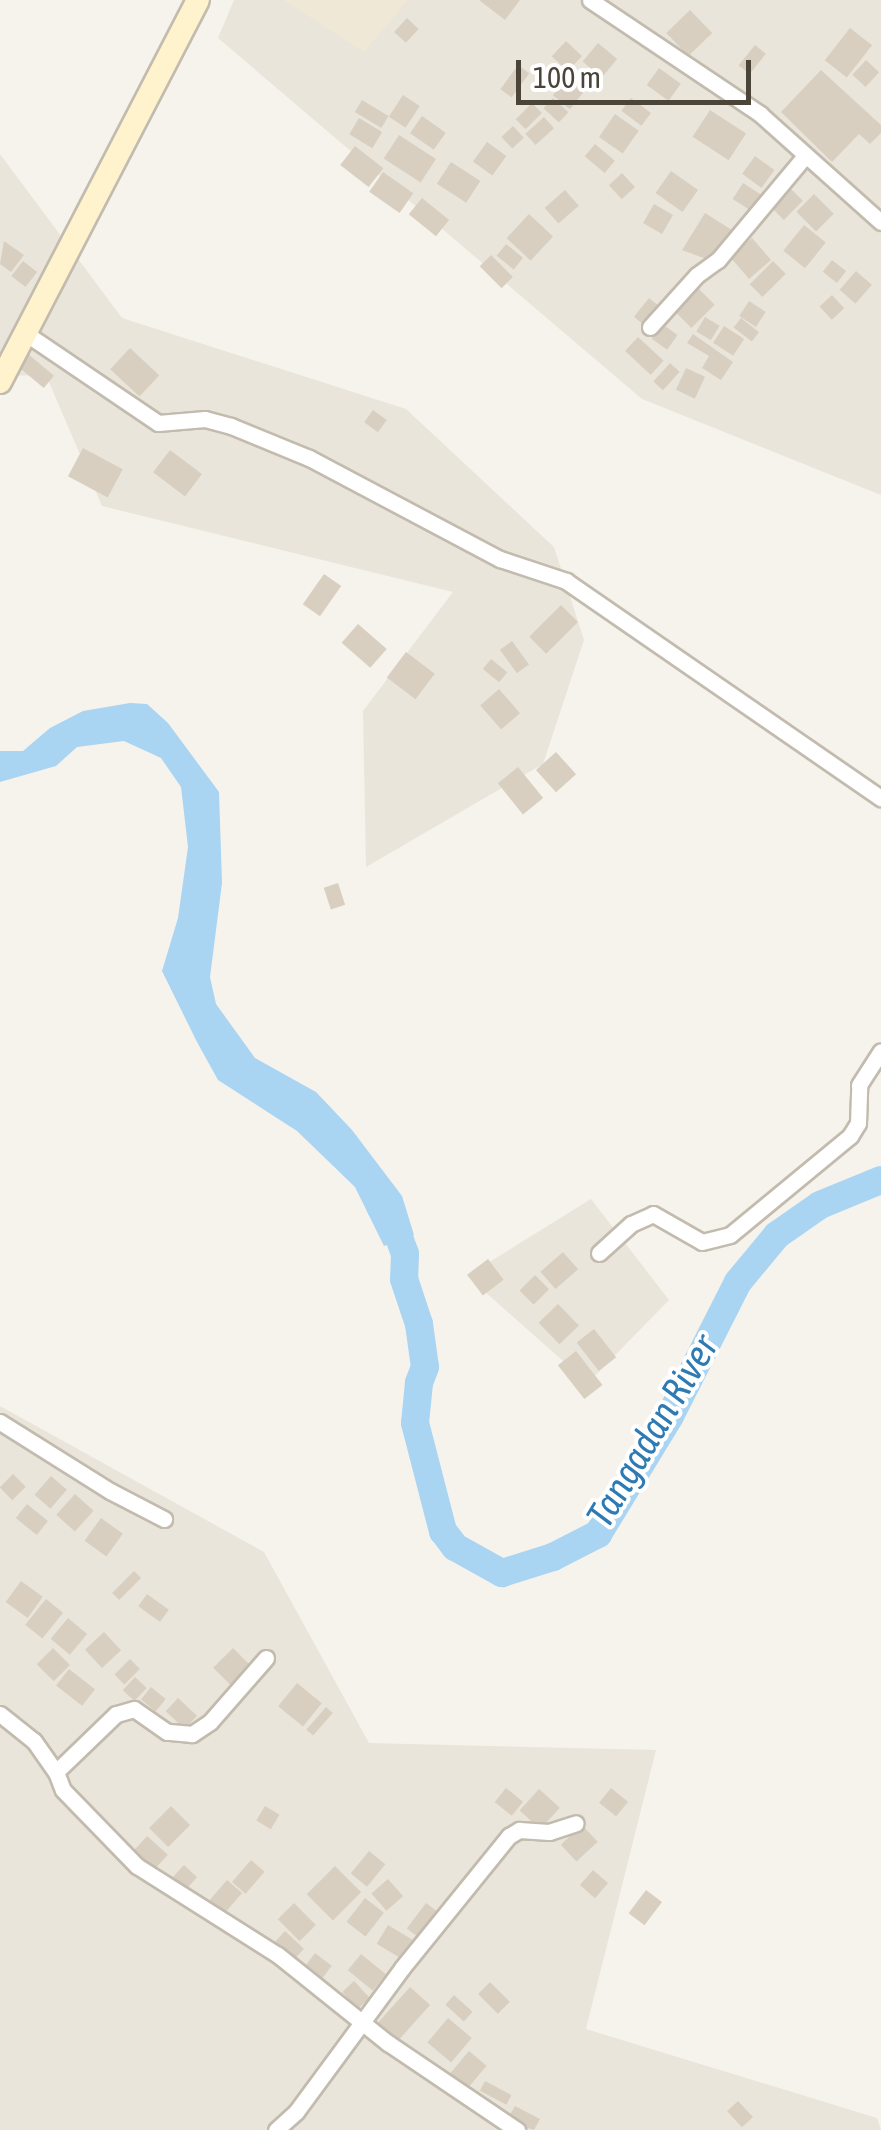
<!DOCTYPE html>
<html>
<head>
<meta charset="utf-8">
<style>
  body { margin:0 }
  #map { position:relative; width:881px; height:2130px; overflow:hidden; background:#f6f3ec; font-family:"Asap Condensed",sans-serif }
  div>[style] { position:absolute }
  .residential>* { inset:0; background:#eae5da }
  .education>* { inset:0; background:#efe8d6 }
  .water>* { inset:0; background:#a9d4f2 }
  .river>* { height:28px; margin:-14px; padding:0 14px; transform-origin:14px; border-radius:14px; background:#a9d4f2 }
  .building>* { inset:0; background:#d8cfc1; transform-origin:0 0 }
  .roads { filter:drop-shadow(2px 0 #c2bbae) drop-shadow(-2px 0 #c2bbae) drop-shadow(0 2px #c2bbae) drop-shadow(0 -2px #c2bbae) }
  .street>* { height:15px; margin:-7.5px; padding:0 7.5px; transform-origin:7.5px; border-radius:7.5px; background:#fff }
  .secondary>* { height:22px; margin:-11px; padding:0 11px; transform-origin:11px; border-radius:11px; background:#fff3cd }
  span { translate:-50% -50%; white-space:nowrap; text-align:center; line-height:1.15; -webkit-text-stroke:8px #fff; paint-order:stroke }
  .water-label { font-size:38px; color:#2e7ab2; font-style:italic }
  .scale { position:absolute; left:516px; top:60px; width:235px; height:45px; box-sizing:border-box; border:5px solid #4b4439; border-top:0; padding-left:12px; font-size:30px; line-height:35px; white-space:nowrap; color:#4b4439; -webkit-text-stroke:8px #fff; paint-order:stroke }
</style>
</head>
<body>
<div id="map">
  <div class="residential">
    <i style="clip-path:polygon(234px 0,881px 0,881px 495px,642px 399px,218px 38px)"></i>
    <i style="clip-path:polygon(0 154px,122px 318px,406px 409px,554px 547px,584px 640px,543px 764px,366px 867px,363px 711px,453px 592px,102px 506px,46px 375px,0 376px)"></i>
    <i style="clip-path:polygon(591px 1199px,669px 1300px,588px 1383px,467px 1276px)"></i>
    <i style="clip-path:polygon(0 1406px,264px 1552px,369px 1743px,656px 1750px,586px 2029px,877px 2118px,881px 2130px,0 2130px)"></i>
  </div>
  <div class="education">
    <i style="clip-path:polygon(284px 0,408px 0,364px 52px)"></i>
  </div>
  <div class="water">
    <i style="clip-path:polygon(130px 703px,147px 704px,168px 723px,219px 792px,222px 883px,210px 977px,216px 1004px,255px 1058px,316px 1092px,352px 1130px,402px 1196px,414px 1235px,384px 1246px,355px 1187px,297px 1131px,218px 1080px,197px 1042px,162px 971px,178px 918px,188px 847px,181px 787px,161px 758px,124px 741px,77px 747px,56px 766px,0 782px,0 751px,23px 751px,50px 728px,83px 711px)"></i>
  </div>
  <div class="river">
    <i style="left:381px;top:1208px;width:18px;rotate:47deg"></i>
    <i style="left:393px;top:1221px;width:35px;rotate:70deg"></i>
    <i style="left:405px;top:1254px;width:25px;rotate:92deg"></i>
    <i style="left:404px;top:1279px;width:47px;rotate:71.6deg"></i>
    <i style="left:419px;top:1324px;width:43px;rotate:82.1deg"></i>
    <i style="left:425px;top:1367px;width:17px;rotate:111deg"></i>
    <i style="left:419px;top:1383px;width:40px;rotate:95.7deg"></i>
    <i style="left:415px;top:1423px;width:112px;rotate:75.5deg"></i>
    <i style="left:443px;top:1531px;width:20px;rotate:53deg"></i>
    <i style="left:455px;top:1547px;width:54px;rotate:29deg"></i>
    <i style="left:502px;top:1573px;width:53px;rotate:-17.4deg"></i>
    <i style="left:553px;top:1557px;width:51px;rotate:-27.1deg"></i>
    <i style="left:598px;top:1534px;width:138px;rotate:-58.6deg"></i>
    <i style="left:670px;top:1416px;width:150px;rotate:-63.1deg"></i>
    <i style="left:738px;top:1282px;width:61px;rotate:-50.3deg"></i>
    <i style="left:777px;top:1235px;width:52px;rotate:-34.9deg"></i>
    <i style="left:820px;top:1205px;width:66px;rotate:-22.3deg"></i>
  </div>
  <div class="building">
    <i style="clip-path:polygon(479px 0,520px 0,505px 20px)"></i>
    <i style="left:690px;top:10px;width:32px;height:33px;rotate:46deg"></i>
    <i style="left:407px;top:18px;width:16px;height:19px;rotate:43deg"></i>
    <i style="left:850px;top:28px;width:28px;height:41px;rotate:38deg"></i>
    <i style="left:566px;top:41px;width:22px;height:21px;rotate:43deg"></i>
    <i style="left:598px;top:43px;width:25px;height:24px;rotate:40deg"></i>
    <i style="left:755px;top:45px;width:14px;height:26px;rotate:39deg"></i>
    <i style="left:866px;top:60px;width:18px;height:20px;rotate:43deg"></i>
    <i style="left:552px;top:64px;width:16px;height:16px;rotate:40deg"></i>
    <i style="left:518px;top:65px;width:14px;height:30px;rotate:36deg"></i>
    <i style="left:659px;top:68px;width:27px;height:21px;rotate:36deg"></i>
    <i style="clip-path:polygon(821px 70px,881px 125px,881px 133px,870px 144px,859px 134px,832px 162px,781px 112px)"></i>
    <i style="left:566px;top:79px;width:22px;height:21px;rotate:39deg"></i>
    <i style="left:403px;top:95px;width:20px;height:26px;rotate:33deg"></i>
    <i style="left:553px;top:98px;width:21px;height:14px;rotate:43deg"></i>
    <i style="left:631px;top:98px;width:25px;height:16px;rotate:37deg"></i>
    <i style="left:362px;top:100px;width:31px;height:14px;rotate:31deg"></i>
    <i style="left:532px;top:103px;width:14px;height:23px;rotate:45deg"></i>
    <i style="left:710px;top:110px;width:43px;height:32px;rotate:33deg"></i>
    <i style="left:615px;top:114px;width:29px;height:28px;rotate:35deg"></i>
    <i style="left:422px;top:116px;width:29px;height:21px;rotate:35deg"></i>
    <i style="left:544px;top:117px;width:15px;height:25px;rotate:48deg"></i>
    <i style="left:359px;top:118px;width:27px;height:19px;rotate:31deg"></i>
    <i style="left:513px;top:126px;width:16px;height:16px;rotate:47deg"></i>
    <i style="left:399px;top:135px;width:44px;height:28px;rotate:33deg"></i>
    <i style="left:487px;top:142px;width:24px;height:24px;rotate:36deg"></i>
    <i style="left:595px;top:144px;width:26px;height:16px;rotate:40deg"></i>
    <i style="left:355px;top:146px;width:36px;height:24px;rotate:38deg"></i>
    <i style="left:755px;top:156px;width:24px;height:22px;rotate:36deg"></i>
    <i style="left:451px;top:162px;width:35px;height:26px;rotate:33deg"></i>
    <i style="left:671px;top:171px;width:33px;height:27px;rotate:35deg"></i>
    <i style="left:383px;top:172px;width:37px;height:24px;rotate:35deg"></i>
    <i style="left:622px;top:173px;width:19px;height:18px;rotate:47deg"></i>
    <i style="left:743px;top:183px;width:24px;height:19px;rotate:33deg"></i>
    <i style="left:788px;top:186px;width:21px;height:27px;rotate:45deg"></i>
    <i style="left:565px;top:190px;width:21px;height:27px;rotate:49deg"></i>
    <i style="left:814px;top:194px;width:28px;height:25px;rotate:45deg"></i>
    <i style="left:422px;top:198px;width:35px;height:21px;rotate:39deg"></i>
    <i style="left:654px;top:204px;width:22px;height:22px;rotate:30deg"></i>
    <i style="clip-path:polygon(705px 213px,735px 232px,709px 260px,682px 250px)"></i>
    <i style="left:529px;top:214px;width:33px;height:33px;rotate:43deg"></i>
    <i style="left:804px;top:225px;width:28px;height:33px;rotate:39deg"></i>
    <i style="left:752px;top:238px;width:29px;height:29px;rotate:49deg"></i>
    <i style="clip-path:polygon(4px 241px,24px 255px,11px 272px,0 264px)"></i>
    <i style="left:506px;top:244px;width:22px;height:15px;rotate:39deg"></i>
    <i style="left:491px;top:255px;width:31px;height:16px;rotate:45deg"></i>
    <i style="left:832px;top:260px;width:18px;height:15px;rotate:38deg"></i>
    <i style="left:23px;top:261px;width:18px;height:19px;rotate:38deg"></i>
    <i style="left:773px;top:261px;width:18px;height:33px;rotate:45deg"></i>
    <i style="left:856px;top:271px;width:21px;height:25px;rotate:41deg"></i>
    <i style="left:697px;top:287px;width:25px;height:33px;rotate:45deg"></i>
    <i style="left:832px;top:295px;width:18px;height:17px;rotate:47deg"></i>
    <i style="left:649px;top:298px;width:14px;height:24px;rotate:39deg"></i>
    <i style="left:749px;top:301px;width:20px;height:18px;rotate:33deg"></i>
    <i style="left:705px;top:317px;width:17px;height:17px;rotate:31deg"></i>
    <i style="left:741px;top:318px;width:23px;height:12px;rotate:38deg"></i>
    <i style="left:662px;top:324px;width:19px;height:18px;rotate:35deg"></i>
    <i style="left:724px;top:326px;width:24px;height:20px;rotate:33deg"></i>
    <i style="clip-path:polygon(693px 334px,733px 362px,721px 380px,702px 368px,709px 356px,687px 343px)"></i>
    <i style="left:638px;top:337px;width:35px;height:19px;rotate:43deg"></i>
    <i style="left:130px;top:348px;width:40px;height:29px;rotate:43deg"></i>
    <i style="left:28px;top:354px;width:34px;height:16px;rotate:40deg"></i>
    <i style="left:670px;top:363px;width:13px;height:25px;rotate:42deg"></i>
    <i style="left:686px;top:368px;width:21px;height:24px;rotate:25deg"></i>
    <i style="left:373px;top:410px;width:17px;height:15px;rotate:36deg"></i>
    <i style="left:83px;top:448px;width:45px;height:32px;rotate:28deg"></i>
    <i style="left:170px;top:450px;width:40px;height:28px;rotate:37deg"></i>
    <i style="left:324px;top:574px;width:21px;height:37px;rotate:35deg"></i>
    <i style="left:561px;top:605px;width:24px;height:45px;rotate:45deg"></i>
    <i style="left:358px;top:624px;width:38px;height:25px;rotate:41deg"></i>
    <i style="left:512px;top:641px;width:29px;height:15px;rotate:54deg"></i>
    <i style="left:406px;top:652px;width:36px;height:32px;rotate:37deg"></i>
    <i style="left:491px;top:659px;width:21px;height:13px;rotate:39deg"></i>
    <i style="left:499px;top:689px;width:32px;height:25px;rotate:49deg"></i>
    <i style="left:556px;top:752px;width:30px;height:27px;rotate:48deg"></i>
    <i style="left:518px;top:767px;width:40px;height:26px;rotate:51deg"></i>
    <i style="left:338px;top:883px;width:23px;height:15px;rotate:72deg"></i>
    <i style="left:563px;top:1252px;width:23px;height:30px;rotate:49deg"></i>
    <i style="left:488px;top:1259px;width:26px;height:26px;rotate:53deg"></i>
    <i style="left:535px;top:1275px;width:20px;height:22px;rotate:45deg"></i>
    <i style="left:558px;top:1304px;width:30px;height:27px;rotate:46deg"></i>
    <i style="left:594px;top:1329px;width:36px;height:22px;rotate:52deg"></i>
    <i style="left:576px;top:1351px;width:43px;height:23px;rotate:52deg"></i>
    <i style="left:13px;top:1474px;width:18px;height:19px;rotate:45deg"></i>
    <i style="left:51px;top:1476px;width:21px;height:25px;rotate:41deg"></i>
    <i style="left:75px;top:1494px;width:25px;height:28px;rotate:42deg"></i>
    <i style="left:27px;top:1504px;width:27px;height:18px;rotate:39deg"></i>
    <i style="left:101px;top:1518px;width:27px;height:28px;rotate:36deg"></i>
    <i style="left:134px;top:1571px;width:10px;height:31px;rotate:45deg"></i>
    <i style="left:21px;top:1581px;width:27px;height:26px;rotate:36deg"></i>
    <i style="left:147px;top:1594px;width:27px;height:15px;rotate:36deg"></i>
    <i style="left:46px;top:1599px;width:22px;height:33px;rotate:39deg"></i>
    <i style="left:68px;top:1618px;width:25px;height:27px;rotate:40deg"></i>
    <i style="left:104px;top:1632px;width:25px;height:26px;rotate:47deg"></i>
    <i style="left:53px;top:1648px;width:24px;height:23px;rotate:45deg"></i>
    <i style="left:233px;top:1648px;width:28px;height:28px;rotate:45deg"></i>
    <i style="left:130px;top:1659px;width:14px;height:22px;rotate:45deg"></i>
    <i style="left:69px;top:1669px;width:33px;height:21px;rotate:38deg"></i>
    <i style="left:135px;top:1677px;width:16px;height:18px;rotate:43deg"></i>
    <i style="left:297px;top:1683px;width:32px;height:30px;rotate:39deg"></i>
    <i style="left:151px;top:1687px;width:19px;height:16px;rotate:39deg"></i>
    <i style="left:178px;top:1698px;width:26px;height:18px;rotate:43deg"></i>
    <i style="left:326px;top:1707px;width:9px;height:30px;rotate:41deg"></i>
    <i style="left:506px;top:1788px;width:22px;height:18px;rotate:39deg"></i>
    <i style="left:611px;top:1788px;width:22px;height:19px;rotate:39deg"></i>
    <i style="left:539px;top:1789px;width:28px;height:29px;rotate:42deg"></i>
    <i style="left:171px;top:1806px;width:27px;height:31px;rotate:45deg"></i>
    <i style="left:265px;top:1806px;width:17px;height:17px;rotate:31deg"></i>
    <i style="left:582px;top:1825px;width:23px;height:29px;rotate:47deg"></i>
    <i style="left:147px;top:1836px;width:28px;height:24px;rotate:42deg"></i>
    <i style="left:369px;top:1851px;width:21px;height:29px;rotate:39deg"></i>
    <i style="left:251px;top:1860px;width:18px;height:29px;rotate:41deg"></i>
    <i style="left:184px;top:1865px;width:18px;height:16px;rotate:43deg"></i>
    <i style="left:335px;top:1866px;width:37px;height:40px;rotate:45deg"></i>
    <i style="left:593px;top:1870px;width:20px;height:20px;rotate:41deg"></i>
    <i style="left:388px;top:1879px;width:23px;height:22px;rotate:49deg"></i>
    <i style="left:227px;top:1880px;width:20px;height:29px;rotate:41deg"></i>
    <i style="left:646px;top:1890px;width:20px;height:29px;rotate:37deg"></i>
    <i style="left:365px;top:1898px;width:24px;height:30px;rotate:38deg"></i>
    <i style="left:294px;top:1903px;width:31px;height:23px;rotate:45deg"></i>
    <i style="left:426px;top:1903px;width:20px;height:32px;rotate:37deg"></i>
    <i style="left:388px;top:1925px;width:29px;height:22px;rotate:31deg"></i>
    <i style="left:285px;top:1931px;width:26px;height:16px;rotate:43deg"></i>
    <i style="left:315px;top:1953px;width:21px;height:16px;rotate:37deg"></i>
    <i style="left:361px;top:1954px;width:32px;height:21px;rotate:39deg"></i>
    <i style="left:354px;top:1981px;width:23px;height:16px;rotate:47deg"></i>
    <i style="left:490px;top:1982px;width:28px;height:17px;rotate:45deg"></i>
    <i style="left:410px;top:1987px;width:27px;height:52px;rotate:42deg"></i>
    <i style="left:454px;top:1995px;width:25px;height:13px;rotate:42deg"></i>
    <i style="left:448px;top:2018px;width:31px;height:32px;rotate:40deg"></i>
    <i style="left:469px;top:2051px;width:23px;height:32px;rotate:40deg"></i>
    <i style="left:485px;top:2081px;width:30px;height:11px;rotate:28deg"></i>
    <i style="left:738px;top:2101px;width:22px;height:15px;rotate:47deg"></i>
    <i style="clip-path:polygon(515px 2106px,540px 2119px,534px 2130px,506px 2121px)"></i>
  </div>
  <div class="roads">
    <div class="street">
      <i style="left:590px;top:0;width:205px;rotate:33.8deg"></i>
      <i style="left:760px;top:114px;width:162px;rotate:41.8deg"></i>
      <i style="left:650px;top:327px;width:70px;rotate:-47.9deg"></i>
      <i style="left:697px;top:275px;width:26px;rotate:-36deg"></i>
      <i style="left:718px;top:260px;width:136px;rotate:-50.1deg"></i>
      <i style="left:28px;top:335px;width:157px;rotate:34.1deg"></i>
      <i style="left:158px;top:423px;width:47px;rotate:-4.9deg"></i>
      <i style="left:205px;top:419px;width:27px;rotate:15deg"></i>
      <i style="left:231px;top:426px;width:84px;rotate:22.3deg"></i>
      <i style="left:309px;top:458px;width:216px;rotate:27.9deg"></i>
      <i style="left:500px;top:559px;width:70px;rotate:18.4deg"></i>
      <i style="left:566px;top:581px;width:383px;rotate:34.6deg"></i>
      <i style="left:599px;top:1253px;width:43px;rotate:-42.2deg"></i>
      <i style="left:631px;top:1224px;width:24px;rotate:-24deg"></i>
      <i style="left:653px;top:1214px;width:56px;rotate:29.7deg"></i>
      <i style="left:702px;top:1242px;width:29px;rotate:-14deg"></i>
      <i style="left:730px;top:1235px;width:156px;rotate:-39.5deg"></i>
      <i style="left:850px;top:1136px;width:15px;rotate:-58deg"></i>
      <i style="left:858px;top:1123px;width:38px;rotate:-88deg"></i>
      <i style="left:859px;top:1085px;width:40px;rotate:-57.1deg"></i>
      <i style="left:0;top:1422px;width:130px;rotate:32.1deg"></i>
      <i style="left:110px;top:1491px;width:61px;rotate:27.4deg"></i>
      <i style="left:266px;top:1658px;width:85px;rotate:131.2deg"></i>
      <i style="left:210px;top:1722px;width:22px;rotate:146deg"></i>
      <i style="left:192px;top:1734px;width:25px;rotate:-175deg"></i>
      <i style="left:167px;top:1732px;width:40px;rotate:-145.1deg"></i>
      <i style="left:134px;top:1709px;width:19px;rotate:164deg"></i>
      <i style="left:116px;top:1714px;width:83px;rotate:136deg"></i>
      <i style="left:56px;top:1772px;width:19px;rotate:69deg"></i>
      <i style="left:63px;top:1790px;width:106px;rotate:45.8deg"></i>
      <i style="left:137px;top:1866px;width:167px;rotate:32.3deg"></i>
      <i style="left:278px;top:1955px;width:141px;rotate:38.7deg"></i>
      <i style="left:388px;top:2043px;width:156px;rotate:34deg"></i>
      <i style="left:0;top:1714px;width:43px;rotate:38.5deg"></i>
      <i style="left:34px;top:1741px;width:38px;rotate:55deg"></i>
      <i style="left:276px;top:2130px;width:27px;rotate:-42deg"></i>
      <i style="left:296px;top:2112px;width:179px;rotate:-53.6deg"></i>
      <i style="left:402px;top:1968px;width:170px;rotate:-51deg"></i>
      <i style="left:509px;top:1836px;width:12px;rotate:-31deg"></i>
      <i style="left:519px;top:1830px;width:30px;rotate:4deg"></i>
      <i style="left:549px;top:1832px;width:28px;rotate:-18deg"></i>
    </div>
    <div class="secondary">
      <i style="left:0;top:382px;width:430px;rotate:-62.6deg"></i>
    </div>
  </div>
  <div class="water-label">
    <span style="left:652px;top:1431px;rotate:-59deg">Tangadan River</span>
  </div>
  <div class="scale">100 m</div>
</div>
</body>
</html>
